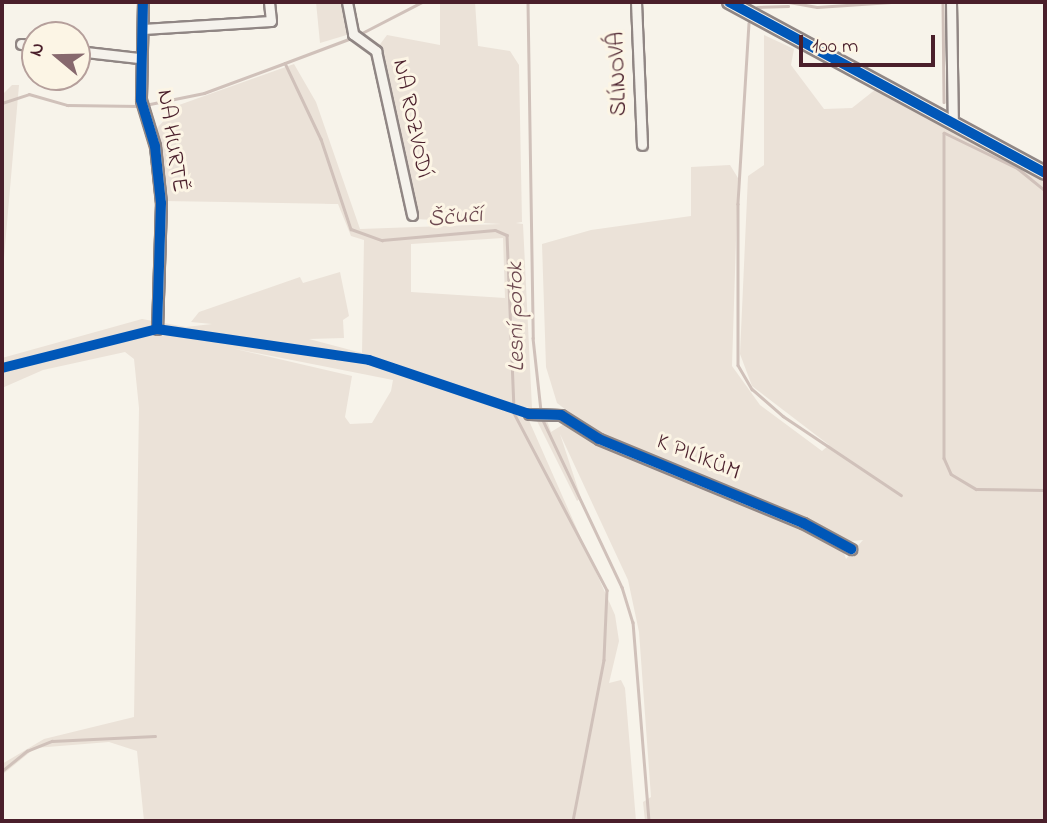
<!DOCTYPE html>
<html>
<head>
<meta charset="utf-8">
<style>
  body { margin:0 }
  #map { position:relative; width:1047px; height:823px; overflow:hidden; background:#f7f3ea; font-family:"Indie Flower",sans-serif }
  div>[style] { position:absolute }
  .green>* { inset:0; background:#ebe2d8 }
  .stream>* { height:2.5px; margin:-1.25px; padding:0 1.25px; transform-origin:1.25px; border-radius:1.25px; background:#d0c1ba }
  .roads { filter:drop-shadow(2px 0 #908684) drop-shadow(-2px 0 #908684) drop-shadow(0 2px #908684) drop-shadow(0 -2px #908684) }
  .street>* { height:9px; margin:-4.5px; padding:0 4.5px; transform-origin:4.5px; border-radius:4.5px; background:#f5f2ec }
  .secondary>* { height:12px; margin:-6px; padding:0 6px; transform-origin:6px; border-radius:6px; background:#f5f2ec }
  .cycleway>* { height:10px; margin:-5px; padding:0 5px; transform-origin:5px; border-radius:5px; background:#0057b8 }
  span { translate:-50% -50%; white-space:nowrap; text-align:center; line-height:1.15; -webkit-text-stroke:6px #fcf5e5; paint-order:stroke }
  .street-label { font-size:23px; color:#4a1f2b }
  .water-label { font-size:24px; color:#6d4950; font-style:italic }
  .frame { position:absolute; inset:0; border:4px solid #4a1f2b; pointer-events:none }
  .north { position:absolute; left:21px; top:21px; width:70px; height:70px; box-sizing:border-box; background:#fcf5e5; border:2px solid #b59f9b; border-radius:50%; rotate:289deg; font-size:19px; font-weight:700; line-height:28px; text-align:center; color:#4a1f2b }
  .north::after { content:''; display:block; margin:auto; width:24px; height:32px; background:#87696e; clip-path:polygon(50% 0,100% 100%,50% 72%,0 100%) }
  .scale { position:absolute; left:799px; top:35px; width:136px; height:32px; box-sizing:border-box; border:4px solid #4a1f2b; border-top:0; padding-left:9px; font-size:21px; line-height:24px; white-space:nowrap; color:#4a1f2b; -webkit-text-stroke:5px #fcf5e5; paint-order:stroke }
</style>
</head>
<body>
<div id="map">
  <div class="green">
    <i style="clip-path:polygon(316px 2px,343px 2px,350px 34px,320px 43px)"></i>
    <i style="clip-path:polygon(evenodd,475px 2px,478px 46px,510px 51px,519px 65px,522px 222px,516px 223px,523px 224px,532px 408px,523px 407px,615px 615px,619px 641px,609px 683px,621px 680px,625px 688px,636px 821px,144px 821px,137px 751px,109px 742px,35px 748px,2px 775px,2px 764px,44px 739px,134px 717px,139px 408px,134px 359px,125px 352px,43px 370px,2px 388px,2px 358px,142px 319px,186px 327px,212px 324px,191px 322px,199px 312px,300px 277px,303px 283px,340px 272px,349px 316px,343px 320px,344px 338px,309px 339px,362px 353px,364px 240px,351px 236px,338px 204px,163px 201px,157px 128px,179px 105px,294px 64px,316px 102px,360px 229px,501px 224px,416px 219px,378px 47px,387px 35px,440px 45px,440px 3px,475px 2px,503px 238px,505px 298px,411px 292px,411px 244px,503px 238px,475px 2px,231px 348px,393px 380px,391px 391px,372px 423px,350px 424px,345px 417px,352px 376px,231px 348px)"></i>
    <i style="clip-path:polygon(764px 35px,794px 49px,791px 65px,824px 109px,852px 108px,876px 89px,1045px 182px,1045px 821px,645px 821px,643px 802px,651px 797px,639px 632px,628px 580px,560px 434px,581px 498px,577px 501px,537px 421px,546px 418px,551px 432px,564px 424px,606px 448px,801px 524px,842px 547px,846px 559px,863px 540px,844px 542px,790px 513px,601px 437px,557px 403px,546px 367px,542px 244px,591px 230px,691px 216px,691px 167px,730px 165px,738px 178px,732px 366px,760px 405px,822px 451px,829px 445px,752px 386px,740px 354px,748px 176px,764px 165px)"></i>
    <i style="clip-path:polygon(12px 85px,19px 85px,2px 281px,2px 95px)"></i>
  </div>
  <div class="stream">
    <i style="left:528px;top:2px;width:336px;rotate:89.1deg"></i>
    <i style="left:533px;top:338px;width:73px;rotate:83.7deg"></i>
    <i style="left:789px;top:2px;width:28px;rotate:10deg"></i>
    <i style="left:817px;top:7px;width:74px;rotate:-3.9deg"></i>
    <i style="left:943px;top:2px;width:100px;rotate:89.4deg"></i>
    <i style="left:757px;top:7px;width:31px;rotate:-2deg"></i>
    <i style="left:749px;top:23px;width:181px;rotate:93.5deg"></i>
    <i style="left:738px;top:204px;width:161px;rotate:90deg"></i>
    <i style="left:738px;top:365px;width:28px;rotate:60deg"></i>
    <i style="left:752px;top:389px;width:41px;rotate:41.1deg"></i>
    <i style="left:783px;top:416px;width:142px;rotate:33.8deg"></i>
    <i style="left:360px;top:34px;width:70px;rotate:-27.3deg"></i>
    <i style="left:285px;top:63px;width:74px;rotate:-20.6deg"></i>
    <i style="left:2px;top:103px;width:28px;rotate:-18deg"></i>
    <i style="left:29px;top:94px;width:40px;rotate:16deg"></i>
    <i style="left:67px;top:105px;width:72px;rotate:0.8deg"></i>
    <i style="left:145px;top:105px;width:60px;rotate:-11.5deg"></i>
    <i style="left:204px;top:93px;width:86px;rotate:-20.3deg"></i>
    <i style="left:285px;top:63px;width:84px;rotate:64.7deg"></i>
    <i style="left:321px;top:139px;width:95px;rotate:71.6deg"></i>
    <i style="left:351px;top:229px;width:33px;rotate:20deg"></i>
    <i style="left:382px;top:240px;width:113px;rotate:-5.1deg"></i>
    <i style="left:495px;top:230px;width:13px;rotate:23deg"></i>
    <i style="left:507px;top:235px;width:178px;rotate:87.7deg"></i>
    <i style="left:514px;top:413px;width:200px;rotate:62.3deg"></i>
    <i style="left:607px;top:590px;width:70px;rotate:92.5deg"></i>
    <i style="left:604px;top:660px;width:164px;rotate:100.9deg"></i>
    <i style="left:1045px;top:191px;width:35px;rotate:-141deg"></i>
    <i style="left:1018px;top:169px;width:82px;rotate:-154.1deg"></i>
    <i style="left:944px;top:133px;width:325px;rotate:90deg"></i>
    <i style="left:944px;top:458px;width:17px;rotate:66deg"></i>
    <i style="left:951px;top:474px;width:29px;rotate:31deg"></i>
    <i style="left:976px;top:489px;width:69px;rotate:0.8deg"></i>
    <i style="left:542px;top:418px;width:187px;rotate:64.7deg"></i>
    <i style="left:622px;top:587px;width:37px;rotate:73deg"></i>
    <i style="left:633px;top:622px;width:200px;rotate:85.4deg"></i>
    <i style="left:2px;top:771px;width:32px;rotate:-39deg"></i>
    <i style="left:27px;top:751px;width:27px;rotate:-22deg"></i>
    <i style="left:52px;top:741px;width:103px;rotate:-2.8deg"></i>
  </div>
  <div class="roads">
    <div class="street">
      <i style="left:143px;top:2px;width:98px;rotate:91.2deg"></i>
      <i style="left:141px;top:100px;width:48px;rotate:73.1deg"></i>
      <i style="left:155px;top:146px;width:57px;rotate:84deg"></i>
      <i style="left:161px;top:203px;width:126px;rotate:91.8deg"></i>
      <i style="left:347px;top:2px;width:33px;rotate:79deg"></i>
      <i style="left:353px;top:34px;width:29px;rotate:36deg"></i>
      <i style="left:376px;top:51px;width:168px;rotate:77.6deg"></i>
      <i style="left:636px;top:2px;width:143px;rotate:87.6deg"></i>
      <i style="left:951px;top:2px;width:121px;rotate:89.1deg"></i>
      <i style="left:143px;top:29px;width:128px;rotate:-3.6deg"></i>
      <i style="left:271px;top:21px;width:19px;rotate:-96deg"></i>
      <i style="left:21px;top:44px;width:14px;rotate:4deg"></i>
      <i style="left:77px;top:51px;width:62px;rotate:6.4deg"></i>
      <i style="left:529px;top:414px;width:32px;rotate:2deg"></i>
      <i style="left:561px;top:415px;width:45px;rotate:32.3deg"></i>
      <i style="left:599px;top:439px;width:221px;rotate:22.4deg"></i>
      <i style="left:803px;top:523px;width:55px;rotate:28.4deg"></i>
    </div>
    <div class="secondary">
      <i style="left:729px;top:2px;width:359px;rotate:28.4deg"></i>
    </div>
  </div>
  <div class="cycleway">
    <i style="left:143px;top:2px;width:98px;rotate:91.2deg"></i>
    <i style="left:141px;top:100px;width:48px;rotate:73.1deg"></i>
    <i style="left:155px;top:146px;width:57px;rotate:84deg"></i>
    <i style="left:161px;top:203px;width:126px;rotate:91.8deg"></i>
    <i style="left:729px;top:2px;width:359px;rotate:28.4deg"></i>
    <i style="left:2px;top:368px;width:160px;rotate:-14.1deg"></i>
    <i style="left:157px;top:329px;width:214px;rotate:8.3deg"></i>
    <i style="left:369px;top:360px;width:169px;rotate:18.6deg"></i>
    <i style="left:529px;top:414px;width:32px;rotate:2deg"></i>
    <i style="left:561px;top:415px;width:45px;rotate:32.3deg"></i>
    <i style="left:599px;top:439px;width:221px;rotate:22.4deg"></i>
    <i style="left:803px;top:523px;width:55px;rotate:28.4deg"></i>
  </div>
  <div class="street-label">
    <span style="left:619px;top:74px;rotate:-92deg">SLÍNOVÁ</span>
    <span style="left:411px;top:119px;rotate:78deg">NA ROZVODÍ</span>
    <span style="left:171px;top:141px;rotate:81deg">NA HURTĚ</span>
    <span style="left:698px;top:458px;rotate:22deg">K PILÍKŮM</span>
  </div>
  <div class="water-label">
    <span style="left:455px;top:218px;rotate:-5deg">Ščučí</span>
    <span style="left:517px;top:317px;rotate:-91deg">Lesní potok</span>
  </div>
  <div class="frame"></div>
  <div class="north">N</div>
  <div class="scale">100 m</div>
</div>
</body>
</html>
